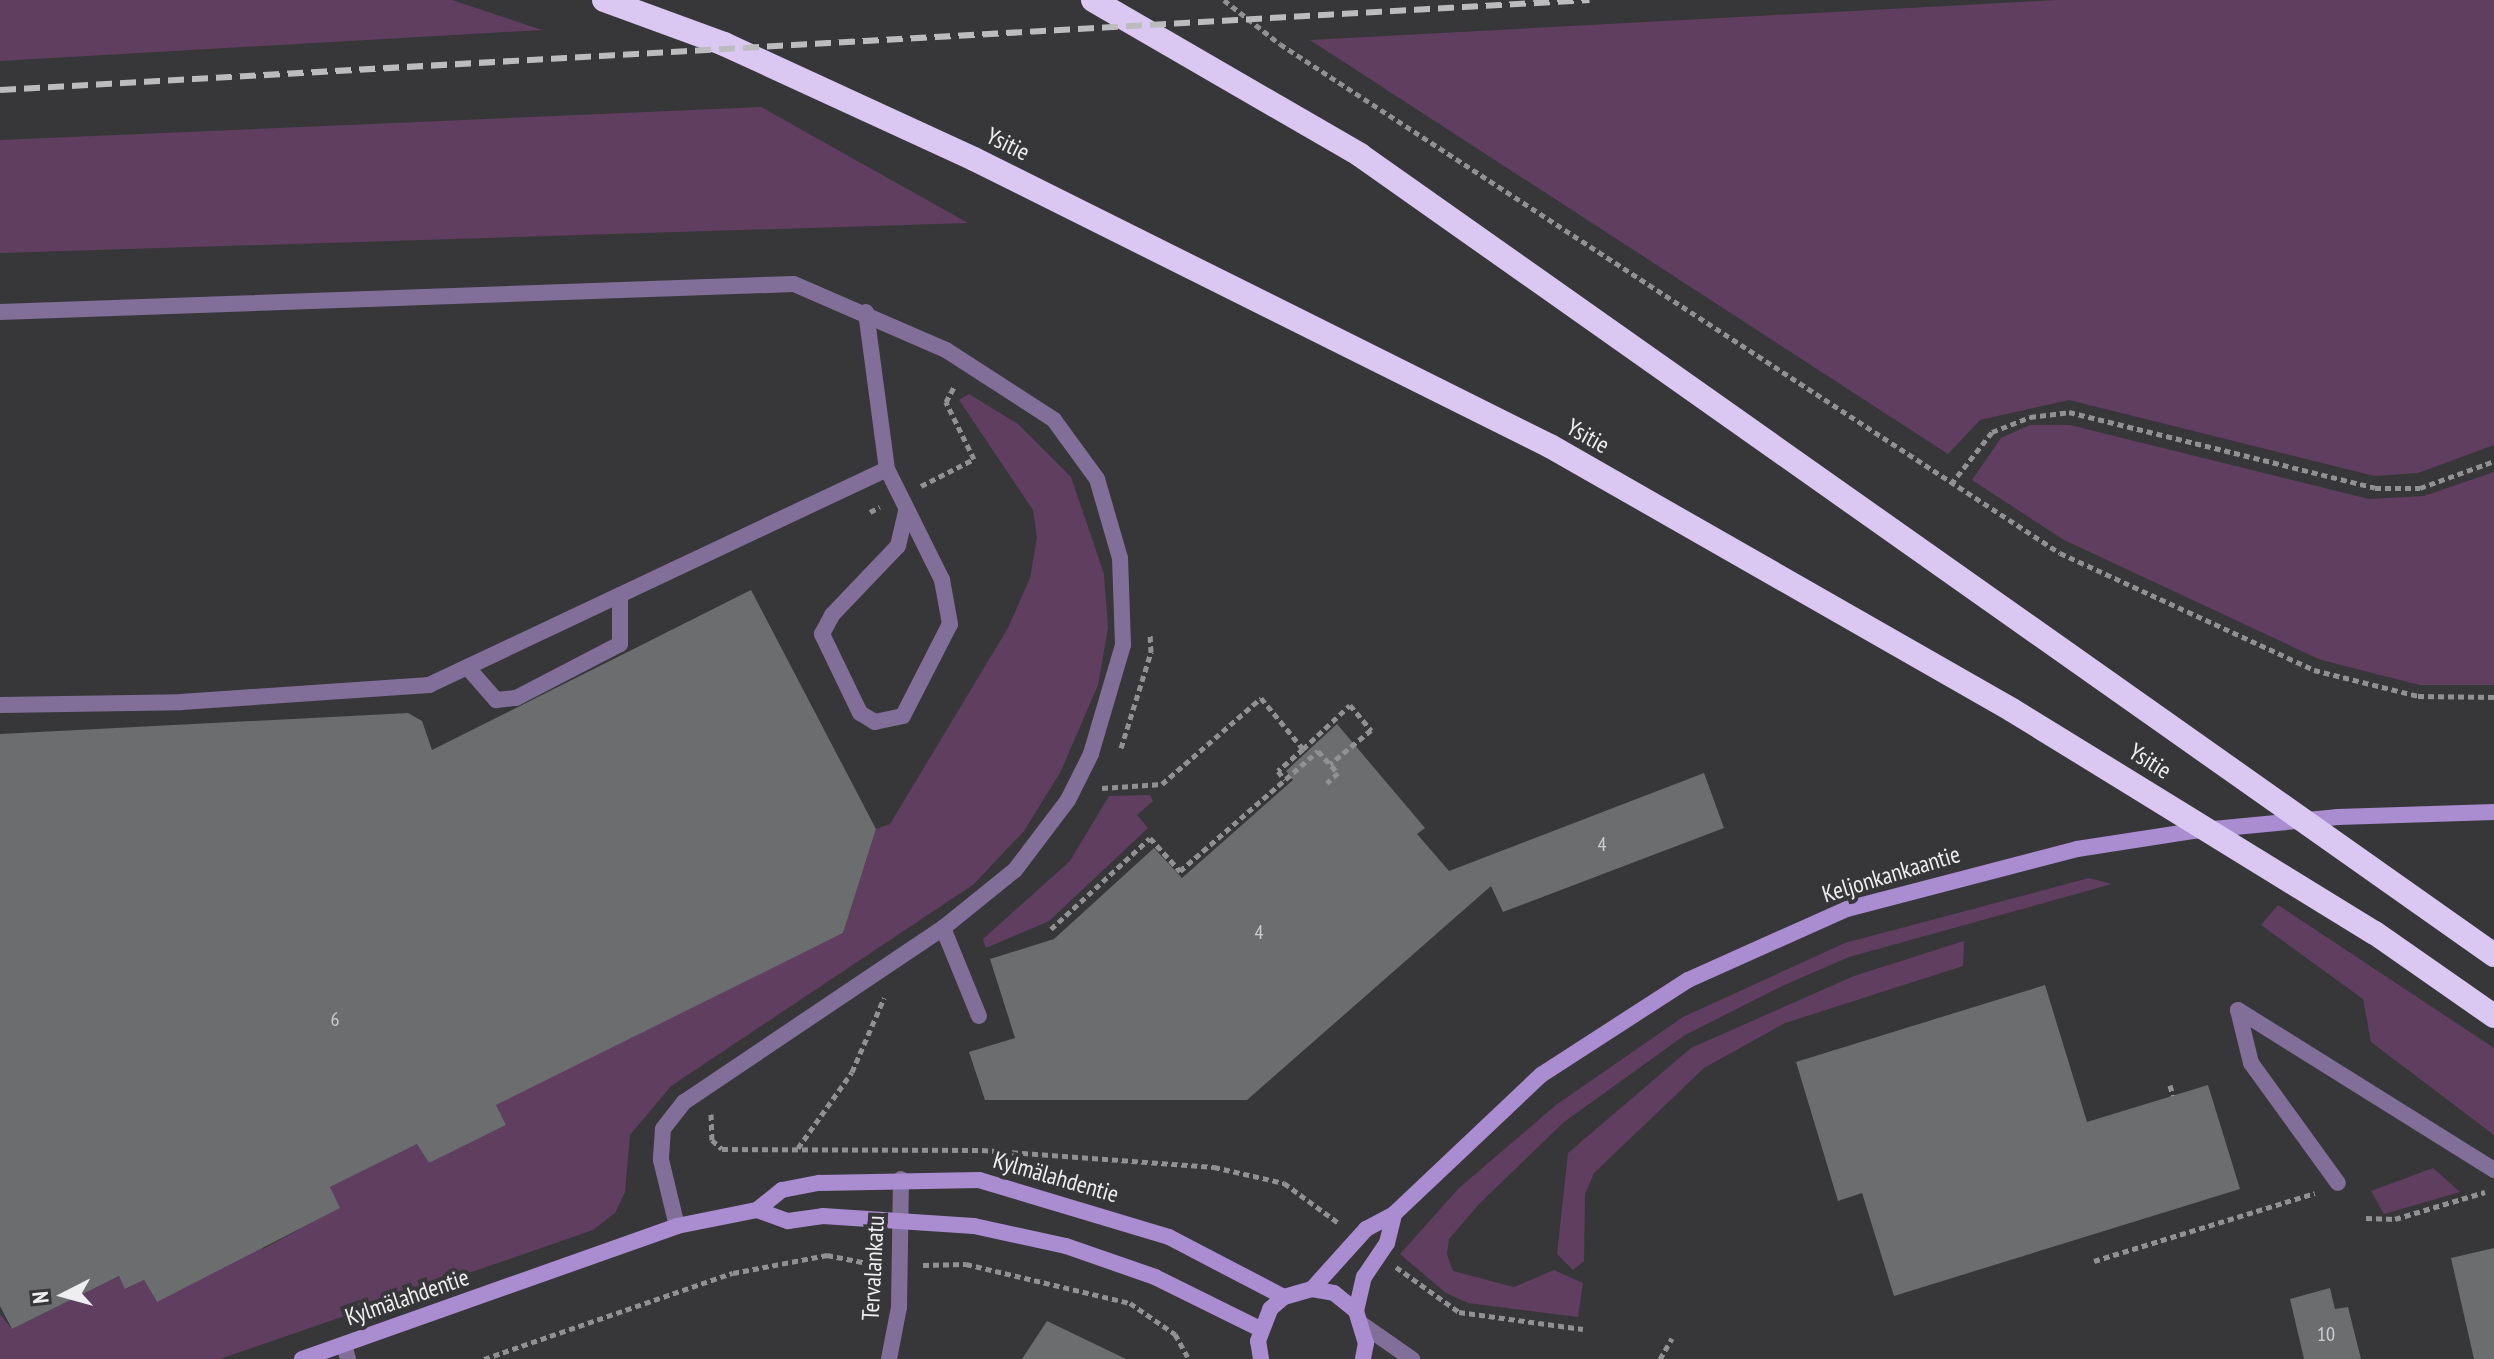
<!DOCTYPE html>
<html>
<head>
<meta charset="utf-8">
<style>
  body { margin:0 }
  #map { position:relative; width:2494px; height:1359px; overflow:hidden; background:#37373a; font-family:"PT Sans Narrow",sans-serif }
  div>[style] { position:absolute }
  .green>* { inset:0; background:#603e5f }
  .building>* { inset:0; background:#6b6d6f }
  .path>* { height:5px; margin-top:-2.5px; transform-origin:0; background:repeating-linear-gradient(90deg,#919193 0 6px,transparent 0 10px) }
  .lane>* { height:16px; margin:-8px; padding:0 8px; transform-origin:8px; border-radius:8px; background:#816f9a }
  .street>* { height:16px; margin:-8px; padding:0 8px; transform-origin:8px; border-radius:8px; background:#816f9a }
  .secondary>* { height:16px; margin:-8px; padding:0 8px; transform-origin:8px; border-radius:8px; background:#aa8cd1 }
  .highway>* { height:24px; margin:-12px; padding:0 12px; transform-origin:12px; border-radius:12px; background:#dac8f3 }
  .rail>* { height:6px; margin-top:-3px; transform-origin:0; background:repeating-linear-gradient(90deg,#bcbcbe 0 16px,transparent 0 24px) }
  span { translate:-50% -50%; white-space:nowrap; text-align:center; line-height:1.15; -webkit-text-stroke:8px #37373a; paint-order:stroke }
  .number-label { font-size:20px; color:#cdced0 }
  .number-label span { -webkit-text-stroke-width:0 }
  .street-label { font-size:24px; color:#eeeef0 }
  .north { position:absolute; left:24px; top:1255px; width:80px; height:80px; -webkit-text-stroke:6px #37373a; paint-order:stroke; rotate:264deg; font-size:22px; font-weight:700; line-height:32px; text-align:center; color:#eeeef0 }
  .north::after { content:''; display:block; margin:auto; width:28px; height:36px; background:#eeeef0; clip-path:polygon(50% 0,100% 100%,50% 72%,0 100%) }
</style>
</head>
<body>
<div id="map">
  <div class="green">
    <i style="clip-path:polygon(0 0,452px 0,542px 30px,0 61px)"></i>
    <i style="clip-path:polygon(2057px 0,2494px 0,2494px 445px,2418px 473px,2375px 476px,2069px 400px,1980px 420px,1948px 454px,1310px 40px)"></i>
    <i style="clip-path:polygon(761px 107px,968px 223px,0 253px,0 140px)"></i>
    <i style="clip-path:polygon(969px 394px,1018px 424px,1071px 477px,1104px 574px,1108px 628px,1098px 685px,1061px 771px,1024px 831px,974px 884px,671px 1086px,630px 1135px,625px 1192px,615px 1213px,593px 1230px,220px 1359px,0 1359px,0 1314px,12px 1329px,119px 1276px,126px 1289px,144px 1280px,156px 1301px,250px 1227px,263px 1249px,339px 1208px,330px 1187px,417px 1144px,429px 1163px,506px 1125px,495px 1105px,843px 933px,876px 829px,890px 824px,1008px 628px,1030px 578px,1037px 538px,1033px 510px,959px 400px)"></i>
    <i style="clip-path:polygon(2030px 425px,2070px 425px,2369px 499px,2424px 496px,2494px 472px,2494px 685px,2420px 685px,2321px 660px,2064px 540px,1972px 480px,2001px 438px)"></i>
    <i style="clip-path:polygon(1150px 795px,1153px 801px,1137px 815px,1148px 828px,1049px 921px,986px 948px,983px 939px,1070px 861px,1109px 796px)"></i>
    <i style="clip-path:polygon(2089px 878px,2112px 884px,1849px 957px,1782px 986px,1685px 1035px,1564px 1122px,1479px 1204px,1449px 1239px,1447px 1254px,1453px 1271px,1514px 1287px,1554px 1270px,1583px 1283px,1578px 1317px,1468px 1303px,1446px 1293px,1400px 1254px,1459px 1188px,1556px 1105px,1683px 1017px,1845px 943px)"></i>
    <i style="clip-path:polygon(2278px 905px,2494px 1048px,2494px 1135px,2371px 1042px,2363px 999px,2261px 925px)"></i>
    <i style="clip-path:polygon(1964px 941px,1963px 966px,1785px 1023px,1704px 1068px,1594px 1173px,1585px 1194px,1584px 1261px,1573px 1270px,1557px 1254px,1568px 1153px,1691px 1048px,1854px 976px)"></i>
    <i style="clip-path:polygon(2433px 1168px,2460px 1192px,2384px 1214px,2371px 1191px)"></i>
  </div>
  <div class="building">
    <i style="clip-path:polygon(751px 590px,876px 829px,843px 933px,496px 1105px,506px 1125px,429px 1163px,417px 1144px,330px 1187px,340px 1208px,157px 1302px,144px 1280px,125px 1289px,119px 1276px,12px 1329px,0 1306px,0 734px,408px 713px,422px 721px,432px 750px)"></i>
    <i style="clip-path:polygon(1337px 724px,1425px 828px,1417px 834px,1449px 871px,1704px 773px,1724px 828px,1503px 912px,1491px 886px,1247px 1100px,985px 1100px,969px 1052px,1015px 1038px,990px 959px,1054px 939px,1154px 848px,1182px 878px,1293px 780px,1286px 771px)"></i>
    <i style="clip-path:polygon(2045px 985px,2087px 1122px,2208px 1085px,2240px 1189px,1894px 1296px,1862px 1193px,1838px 1201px,1796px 1062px)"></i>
    <i style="clip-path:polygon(2494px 1248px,2494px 1359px,2474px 1359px,2451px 1258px)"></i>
    <i style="clip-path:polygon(2330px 1288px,2335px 1309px,2348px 1307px,2361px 1359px,2304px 1359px,2290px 1299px)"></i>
    <i style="clip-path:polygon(1047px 1321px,1126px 1359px,1022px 1359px)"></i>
  </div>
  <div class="path">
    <i style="left:1224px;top:0;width:71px;rotate:38.2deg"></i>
    <i style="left:1280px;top:44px;width:931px;rotate:33.13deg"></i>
    <i style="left:2060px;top:553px;width:280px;rotate:24.7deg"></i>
    <i style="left:2314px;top:670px;width:107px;rotate:14deg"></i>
    <i style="left:2418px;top:696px;width:76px;rotate:0.8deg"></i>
    <i style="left:1951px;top:484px;width:66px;rotate:-51.7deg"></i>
    <i style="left:1992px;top:432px;width:41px;rotate:-21.5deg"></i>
    <i style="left:2030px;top:417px;width:39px;rotate:-7deg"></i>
    <i style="left:2069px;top:412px;width:315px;rotate:13.9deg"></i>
    <i style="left:2375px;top:488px;width:45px"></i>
    <i style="left:2420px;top:488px;width:79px;rotate:-20deg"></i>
    <i style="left:921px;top:486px;width:59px;rotate:-27deg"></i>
    <i style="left:974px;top:459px;width:64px;rotate:-116.2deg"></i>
    <i style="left:946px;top:402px;width:19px;rotate:-62deg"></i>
    <i style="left:870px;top:512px;width:11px;rotate:-27deg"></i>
    <i style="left:1121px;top:748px;width:101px;rotate:-72.6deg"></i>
    <i style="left:1151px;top:652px;width:18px;rotate:-93deg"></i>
    <i style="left:1303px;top:749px;width:64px;rotate:-43.1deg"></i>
    <i style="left:1350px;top:705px;width:33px;rotate:50deg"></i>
    <i style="left:1371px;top:730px;width:53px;rotate:140.3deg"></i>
    <i style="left:1102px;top:788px;width:60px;rotate:-3.8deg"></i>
    <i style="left:1162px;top:784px;width:131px;rotate:-41deg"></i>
    <i style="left:1261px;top:698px;width:66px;rotate:50.5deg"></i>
    <i style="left:1303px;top:749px;width:33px;rotate:139deg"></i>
    <i style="left:1278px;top:771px;width:11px;rotate:52deg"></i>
    <i style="left:1051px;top:929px;width:134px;rotate:-42.6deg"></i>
    <i style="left:1150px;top:838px;width:45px;rotate:47.7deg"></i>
    <i style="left:1180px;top:871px;width:183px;rotate:-41deg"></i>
    <i style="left:1318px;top:751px;width:30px;rotate:48deg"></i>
    <i style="left:1338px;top:773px;width:15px;rotate:138deg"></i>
    <i style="left:2170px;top:1085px;width:11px;rotate:75deg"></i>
    <i style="left:711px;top:1114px;width:26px;rotate:88deg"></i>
    <i style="left:712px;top:1140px;width:13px;rotate:42deg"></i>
    <i style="left:722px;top:1149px;width:260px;rotate:0.2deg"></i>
    <i style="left:982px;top:1150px;width:233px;rotate:4.2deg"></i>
    <i style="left:1214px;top:1167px;width:72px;rotate:12.9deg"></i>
    <i style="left:1284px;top:1183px;width:69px;rotate:36.2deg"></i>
    <i style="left:798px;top:1148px;width:93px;rotate:-54.6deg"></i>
    <i style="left:852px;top:1072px;width:81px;rotate:-66.6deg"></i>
    <i style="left:2366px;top:1218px;width:29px;rotate:2deg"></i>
    <i style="left:2395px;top:1219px;width:94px;rotate:-16.7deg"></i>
    <i style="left:2094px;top:1261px;width:231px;rotate:-17.1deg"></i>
    <i style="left:923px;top:1265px;width:43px;rotate:-1.3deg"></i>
    <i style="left:966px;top:1264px;width:169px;rotate:13.4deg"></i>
    <i style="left:1130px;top:1303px;width:55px;rotate:34.6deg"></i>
    <i style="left:1175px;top:1334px;width:29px;rotate:61deg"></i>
    <i style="left:1396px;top:1267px;width:77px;rotate:35.5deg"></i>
    <i style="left:1459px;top:1312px;width:125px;rotate:7.8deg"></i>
    <i style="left:484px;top:1359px;width:263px;rotate:-19.1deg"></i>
    <i style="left:733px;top:1273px;width:96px;rotate:-10.8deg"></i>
    <i style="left:827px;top:1255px;width:51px;rotate:11.3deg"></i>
    <i style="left:1660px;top:1359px;width:24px;rotate:-60deg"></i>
  </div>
  <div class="lane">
    <i style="left:0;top:312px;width:794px;rotate:-2.02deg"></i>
    <i style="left:794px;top:284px;width:166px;rotate:23.5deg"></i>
    <i style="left:946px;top:350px;width:129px;rotate:32.9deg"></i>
    <i style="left:1054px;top:420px;width:73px;rotate:53.9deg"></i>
    <i style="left:1097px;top:479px;width:82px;rotate:73.8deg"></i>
    <i style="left:1120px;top:558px;width:87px;rotate:88deg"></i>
    <i style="left:1123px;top:645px;width:114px;rotate:106.4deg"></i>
    <i style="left:1091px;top:754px;width:51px;rotate:116.6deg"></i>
    <i style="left:1068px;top:800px;width:88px;rotate:127.1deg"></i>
    <i style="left:1015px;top:870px;width:92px;rotate:141.1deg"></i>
    <i style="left:943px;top:928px;width:312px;rotate:146.1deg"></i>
    <i style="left:684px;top:1102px;width:34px;rotate:128deg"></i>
    <i style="left:663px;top:1129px;width:31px;rotate:94deg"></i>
    <i style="left:661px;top:1160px;width:68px;rotate:76.4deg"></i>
    <i style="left:866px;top:312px;width:158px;rotate:82.4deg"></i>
    <i style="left:887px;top:469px;width:124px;rotate:63.6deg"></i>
    <i style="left:942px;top:580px;width:45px;rotate:79.7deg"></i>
    <i style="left:950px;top:624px;width:103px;rotate:117.1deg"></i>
    <i style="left:903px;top:716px;width:29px;rotate:168deg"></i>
    <i style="left:875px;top:722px;width:17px;rotate:-149deg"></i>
    <i style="left:860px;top:713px;width:88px;rotate:-115.7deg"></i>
    <i style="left:822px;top:634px;width:21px;rotate:-62deg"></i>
    <i style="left:832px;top:615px;width:95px;rotate:-46.3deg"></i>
    <i style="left:898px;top:546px;width:37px;rotate:-77deg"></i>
    <i style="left:468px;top:668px;width:43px;rotate:48.8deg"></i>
    <i style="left:496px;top:700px;width:20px;rotate:-6deg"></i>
    <i style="left:516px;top:698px;width:117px;rotate:-27.4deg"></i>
    <i style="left:620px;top:644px;width:49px;rotate:-90deg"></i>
    <i style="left:0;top:705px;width:181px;rotate:-0.9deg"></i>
    <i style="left:181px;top:702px;width:249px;rotate:-3.9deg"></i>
    <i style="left:429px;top:685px;width:506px;rotate:-25.25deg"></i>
    <i style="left:943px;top:928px;width:95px;rotate:67.8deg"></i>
    <i style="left:2238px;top:1010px;width:302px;rotate:32deg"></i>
    <i style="left:2238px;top:1010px;width:55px;rotate:76.2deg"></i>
    <i style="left:2251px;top:1063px;width:148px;rotate:54.1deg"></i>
    <i style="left:344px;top:1345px;width:15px;rotate:74deg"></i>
  </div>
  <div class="street">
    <i style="left:1363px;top:1325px;width:60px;rotate:34.8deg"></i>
    <i style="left:889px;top:1359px;width:53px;rotate:-79.1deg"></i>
    <i style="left:899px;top:1307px;width:128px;rotate:-89.1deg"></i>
  </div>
  <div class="secondary">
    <i style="left:757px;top:1210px;width:33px;rotate:20deg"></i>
    <i style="left:788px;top:1221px;width:35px;rotate:-8deg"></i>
    <i style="left:823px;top:1216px;width:151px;rotate:3.8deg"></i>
    <i style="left:974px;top:1226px;width:94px;rotate:12.3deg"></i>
    <i style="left:1066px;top:1246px;width:94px;rotate:19.2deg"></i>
    <i style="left:1155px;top:1277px;width:117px;rotate:26.3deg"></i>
    <i style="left:1312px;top:1289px;width:81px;rotate:-48deg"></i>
    <i style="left:1366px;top:1229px;width:32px;rotate:-28deg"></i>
    <i style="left:1394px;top:1214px;width:202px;rotate:-43.4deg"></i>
    <i style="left:1541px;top:1075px;width:175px;rotate:-32.9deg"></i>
    <i style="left:1688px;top:980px;width:174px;rotate:-24.1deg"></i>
    <i style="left:1847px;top:909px;width:238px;rotate:-14.6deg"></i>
    <i style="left:2077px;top:849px;width:117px;rotate:-8.8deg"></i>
    <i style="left:2193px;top:831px;width:146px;rotate:-5.5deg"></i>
    <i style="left:2338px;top:817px;width:156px;rotate:-1.8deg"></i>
    <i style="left:1356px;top:1311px;width:35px;rotate:-77deg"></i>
    <i style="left:1364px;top:1277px;width:41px;rotate:-55.9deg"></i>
    <i style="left:1387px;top:1243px;width:30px;rotate:-76deg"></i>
    <i style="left:302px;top:1359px;width:398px;rotate:-19.5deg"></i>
    <i style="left:677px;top:1226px;width:82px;rotate:-11.3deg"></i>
    <i style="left:757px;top:1210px;width:32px;rotate:-39deg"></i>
    <i style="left:782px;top:1190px;width:38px;rotate:-11deg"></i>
    <i style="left:819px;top:1183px;width:160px;rotate:-1.1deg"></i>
    <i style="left:979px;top:1180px;width:198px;rotate:16.7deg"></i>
    <i style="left:1169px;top:1237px;width:130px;rotate:27.6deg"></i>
    <i style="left:1261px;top:1359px;width:18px;rotate:-99deg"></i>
    <i style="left:1258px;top:1341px;width:34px;rotate:-69deg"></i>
    <i style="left:1270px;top:1309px;width:18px;rotate:-41deg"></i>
    <i style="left:1284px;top:1297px;width:29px;rotate:-16deg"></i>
    <i style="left:1312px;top:1289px;width:22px;rotate:10deg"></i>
    <i style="left:1334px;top:1293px;width:28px;rotate:39deg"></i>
    <i style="left:1356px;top:1311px;width:34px;rotate:73deg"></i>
    <i style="left:1366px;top:1343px;width:16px;rotate:101deg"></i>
  </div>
  <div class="highway">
    <i style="left:604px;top:0;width:128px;rotate:20.1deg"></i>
    <i style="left:724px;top:44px;width:275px;rotate:24.7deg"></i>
    <i style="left:974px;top:159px;width:644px;rotate:26.49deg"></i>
    <i style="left:1550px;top:446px;width:532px;rotate:29.74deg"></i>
    <i style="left:2012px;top:710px;width:426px;rotate:31.6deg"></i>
    <i style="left:2375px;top:933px;width:145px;rotate:34.9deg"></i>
    <i style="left:1093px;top:0;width:309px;rotate:30.1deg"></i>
    <i style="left:1360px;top:155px;width:1388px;rotate:35.2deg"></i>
  </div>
  <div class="rail">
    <i style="left:0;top:90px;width:1592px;rotate:-3.24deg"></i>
  </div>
  <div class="number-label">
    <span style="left:1602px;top:844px">4</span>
    <span style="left:1259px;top:932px">4</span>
    <span style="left:335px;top:1019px">6</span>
    <span style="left:2326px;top:1334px">10</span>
  </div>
  <div class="street-label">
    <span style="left:1008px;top:144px;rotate:26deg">Ysitie</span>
    <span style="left:1588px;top:436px;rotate:29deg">Ysitie</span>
    <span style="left:2150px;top:761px;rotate:32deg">Ysitie</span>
    <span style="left:1891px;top:874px;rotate:-17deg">Keljonkankaantie</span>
    <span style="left:1056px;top:1177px;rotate:16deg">Kylmälahdentie</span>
    <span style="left:873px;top:1268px;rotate:-87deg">Tervalankatu</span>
    <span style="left:407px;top:1297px;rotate:-19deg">Kylmälahdentie</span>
  </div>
  <div class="north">N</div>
</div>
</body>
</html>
